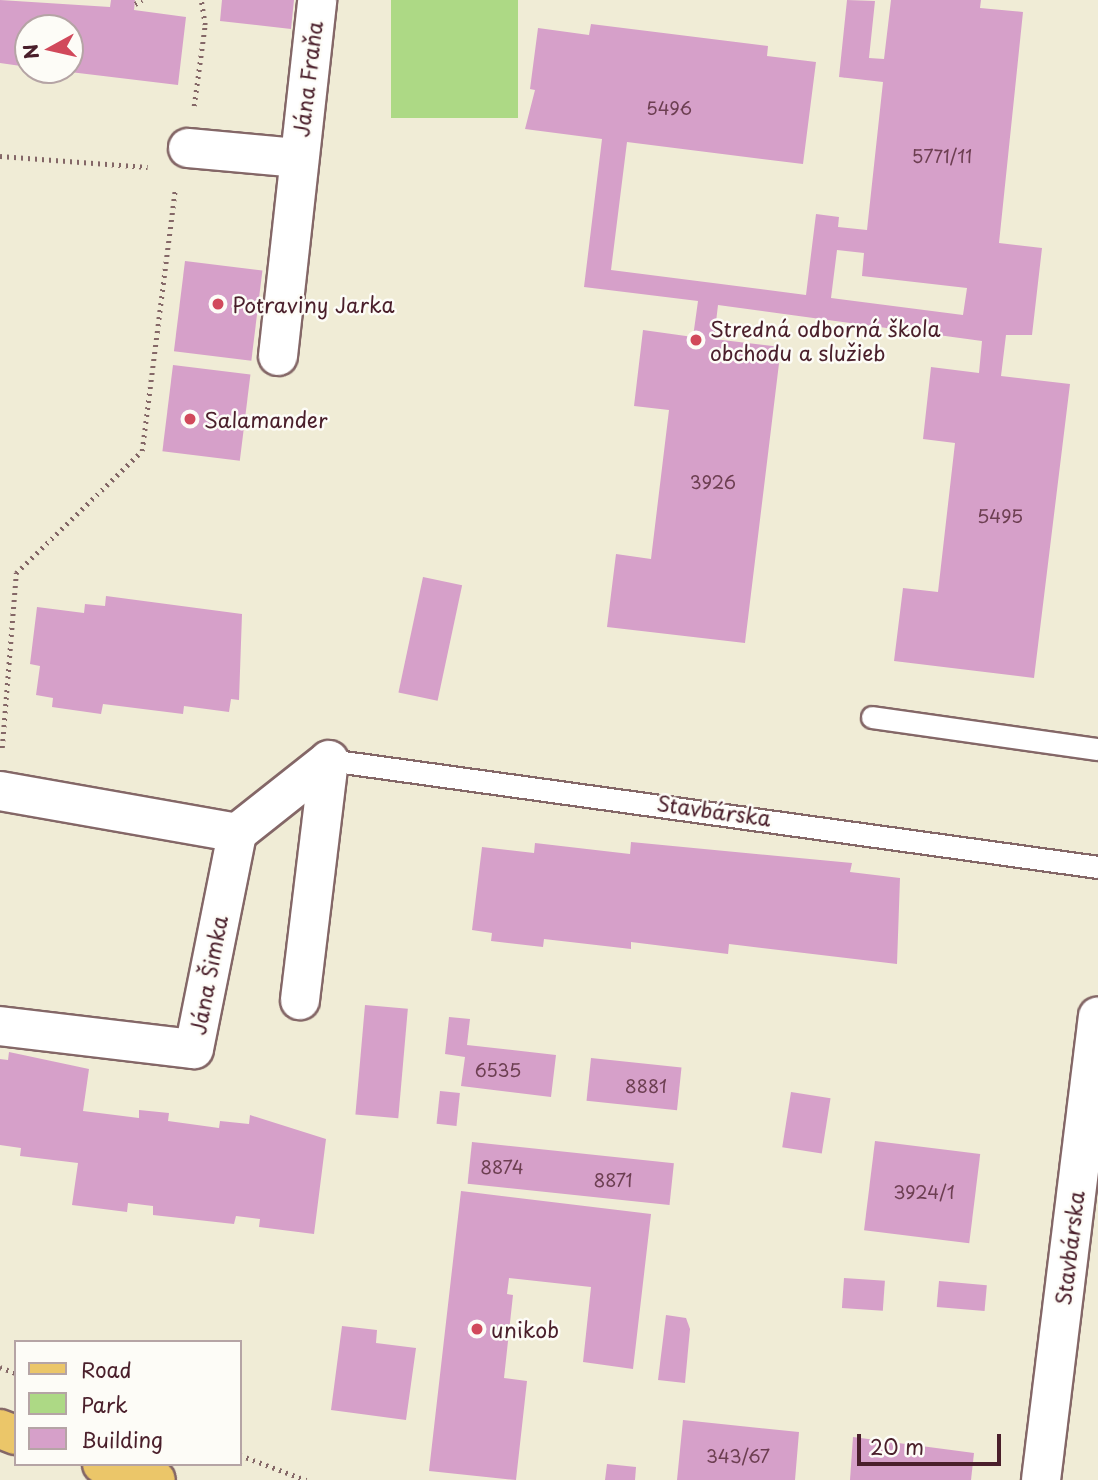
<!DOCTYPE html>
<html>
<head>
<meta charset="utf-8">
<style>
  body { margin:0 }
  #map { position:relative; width:1098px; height:1480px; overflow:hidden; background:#f0ecd6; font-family:"Playpen Sans",sans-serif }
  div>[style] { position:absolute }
  .green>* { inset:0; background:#add985; transform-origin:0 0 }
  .building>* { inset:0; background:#d6a0c9; transform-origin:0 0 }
  .path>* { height:4.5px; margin-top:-2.25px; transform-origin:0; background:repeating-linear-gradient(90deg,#846767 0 2px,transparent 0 7px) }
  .roads { filter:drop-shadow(2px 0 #846767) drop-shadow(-2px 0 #846767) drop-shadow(0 2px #846767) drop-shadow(0 -2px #846767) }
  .service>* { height:21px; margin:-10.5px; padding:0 10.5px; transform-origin:10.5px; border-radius:10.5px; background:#fff }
  .minor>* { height:38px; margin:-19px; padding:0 19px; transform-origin:19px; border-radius:19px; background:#fff }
  .primary>* { height:38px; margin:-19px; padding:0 19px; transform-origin:19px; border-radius:19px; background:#ebc669 }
  .dots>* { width:19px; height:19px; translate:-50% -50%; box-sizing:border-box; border:4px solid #fdfcf7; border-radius:50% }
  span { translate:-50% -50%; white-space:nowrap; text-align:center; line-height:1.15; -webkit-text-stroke:5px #fdfcf7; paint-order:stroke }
  .number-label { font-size:18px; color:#6d3f52 }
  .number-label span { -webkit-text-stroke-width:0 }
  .street-label { font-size:21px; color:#4a1f2b }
  .poi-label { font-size:21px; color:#4a1f2b }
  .left { translate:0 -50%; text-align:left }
  .legend { position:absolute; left:14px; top:1340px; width:228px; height:126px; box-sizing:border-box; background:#fdfcf7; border:2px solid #b5a4a5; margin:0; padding:9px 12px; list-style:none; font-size:21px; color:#4a1f2b }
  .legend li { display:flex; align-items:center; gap:14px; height:35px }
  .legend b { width:35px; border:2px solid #b5a4a5 }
  .north { position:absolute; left:14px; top:14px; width:70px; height:70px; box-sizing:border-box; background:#fdfcf7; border:2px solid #b5a4a5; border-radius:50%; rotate:262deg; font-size:19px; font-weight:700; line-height:28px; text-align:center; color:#4a1f2b }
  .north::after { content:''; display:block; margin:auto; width:24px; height:32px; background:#d1495b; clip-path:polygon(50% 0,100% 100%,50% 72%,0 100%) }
  .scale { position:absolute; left:857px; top:1434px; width:144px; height:32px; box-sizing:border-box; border:4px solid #4a1f2b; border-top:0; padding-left:9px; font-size:21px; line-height:24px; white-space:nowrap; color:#4a1f2b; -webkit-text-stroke:5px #fdfcf7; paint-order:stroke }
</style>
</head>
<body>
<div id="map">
  <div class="green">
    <i style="left:391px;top:0;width:127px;height:118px"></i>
  </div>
  <div class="building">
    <i style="clip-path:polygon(0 0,110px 7px,111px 0,135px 0,134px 10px,186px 17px,178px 85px,70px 72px,70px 28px,28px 28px,28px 67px,0 63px)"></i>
    <i style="clip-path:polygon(222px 0,294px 0,291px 29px,220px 21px)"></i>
    <i style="clip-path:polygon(evenodd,847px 0,875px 1px,869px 58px,884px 59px,891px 0,981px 0,980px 8px,1023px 12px,999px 243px,1042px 248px,1032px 335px,1006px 335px,1001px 376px,1070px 384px,1034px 678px,894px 661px,903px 588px,938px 592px,955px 443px,923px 439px,931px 367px,979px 373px,982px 341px,718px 305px,714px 339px,781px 347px,745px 643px,607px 627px,616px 554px,651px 559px,669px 410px,634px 406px,643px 330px,693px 337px,698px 301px,584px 287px,602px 139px,525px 129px,535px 90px,530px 89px,538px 28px,589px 35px,591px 24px,768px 46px,767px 56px,816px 62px,803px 164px,627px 142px,611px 270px,806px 295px,816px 214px,839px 217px,838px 227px,867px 230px,883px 82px,839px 77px,847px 0,837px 250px,864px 253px,862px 276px,967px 288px,963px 315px,831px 298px,837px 250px)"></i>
    <i style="left:185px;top:261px;width:78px;height:91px;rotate:7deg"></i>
    <i style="left:173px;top:365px;width:78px;height:87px;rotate:7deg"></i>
    <i style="left:423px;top:577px;width:40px;height:118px;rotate:12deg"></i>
    <i style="clip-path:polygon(106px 596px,242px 614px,239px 700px,231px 699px,229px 712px,184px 706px,183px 714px,103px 704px,101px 714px,52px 707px,53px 698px,36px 695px,40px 666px,30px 664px,37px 607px,84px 613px,85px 604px,105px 606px)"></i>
    <i style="clip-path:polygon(631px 842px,852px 863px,850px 872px,900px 878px,897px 964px,729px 944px,728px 954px,631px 942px,631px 949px,544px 939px,543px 947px,491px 941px,492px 933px,472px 930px,482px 847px,534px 853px,535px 843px,630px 854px)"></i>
    <i style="left:365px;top:1005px;width:43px;height:110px;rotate:5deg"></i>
    <i style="clip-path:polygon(449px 1017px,470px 1019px,467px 1045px,556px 1055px,551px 1097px,461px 1086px,465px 1057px,445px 1054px)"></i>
    <i style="clip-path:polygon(9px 1052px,89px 1069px,83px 1111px,139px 1118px,139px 1110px,169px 1113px,168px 1121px,219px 1128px,220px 1121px,249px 1124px,250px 1115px,326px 1139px,314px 1234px,259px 1227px,260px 1219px,236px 1216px,234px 1224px,153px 1215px,153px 1206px,128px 1203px,127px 1212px,72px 1205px,78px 1163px,20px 1156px,21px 1148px,0 1145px,0 1059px,8px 1060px)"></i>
    <i style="left:591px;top:1058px;width:91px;height:43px;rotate:6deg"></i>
    <i style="left:440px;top:1091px;width:20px;height:33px;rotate:6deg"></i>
    <i style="left:791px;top:1092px;width:40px;height:56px;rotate:9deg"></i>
    <i style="left:875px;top:1141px;width:106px;height:90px;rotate:7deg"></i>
    <i style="left:472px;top:1142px;width:203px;height:42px;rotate:6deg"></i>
    <i style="clip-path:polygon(461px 1191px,651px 1214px,633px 1369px,583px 1362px,591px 1287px,509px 1278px,507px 1294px,513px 1295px,504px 1378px,527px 1381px,516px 1480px,429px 1471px)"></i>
    <i style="left:844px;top:1278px;width:41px;height:30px;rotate:4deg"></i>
    <i style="left:939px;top:1281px;width:48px;height:26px;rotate:5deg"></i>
    <i style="clip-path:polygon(666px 1315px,686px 1318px,690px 1329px,685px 1383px,658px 1380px)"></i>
    <i style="clip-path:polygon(342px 1326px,377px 1330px,376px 1343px,416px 1348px,406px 1420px,331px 1410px)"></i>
    <i style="clip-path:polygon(683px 1420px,799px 1432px,795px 1480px,677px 1480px)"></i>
    <i style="clip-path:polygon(853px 1437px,974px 1453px,971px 1480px,850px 1480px)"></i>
    <i style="clip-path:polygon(607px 1464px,636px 1467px,635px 1480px,605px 1480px)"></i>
  </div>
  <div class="path">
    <i style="left:135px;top:4px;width:8px;rotate:-30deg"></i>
    <i style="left:194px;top:106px;width:82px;rotate:-82.3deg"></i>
    <i style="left:205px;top:25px;width:25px;rotate:-99deg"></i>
    <i style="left:0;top:156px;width:148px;rotate:4.3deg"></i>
    <i style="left:2px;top:748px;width:176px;rotate:-85.4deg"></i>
    <i style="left:16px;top:573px;width:175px;rotate:-44.1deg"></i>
    <i style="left:142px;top:451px;width:264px;rotate:-82.8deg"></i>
    <i style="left:0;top:1367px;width:17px;rotate:21deg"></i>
    <i style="left:240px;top:1455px;width:71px;rotate:20.7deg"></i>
  </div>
  <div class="roads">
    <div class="service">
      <i style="left:872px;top:717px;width:228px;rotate:8.1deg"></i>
      <i style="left:329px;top:760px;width:776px;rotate:7.92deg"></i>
    </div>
    <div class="minor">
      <i style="left:188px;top:148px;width:109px;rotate:5.2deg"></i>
      <i style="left:278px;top:356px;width:358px;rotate:-83.7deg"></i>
      <i style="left:0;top:791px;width:241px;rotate:10deg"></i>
      <i style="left:237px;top:833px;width:117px;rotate:-38.4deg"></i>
      <i style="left:329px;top:760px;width:242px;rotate:96.9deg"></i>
      <i style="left:0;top:1026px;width:195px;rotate:6.8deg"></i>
      <i style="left:194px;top:1049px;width:220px;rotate:-78.7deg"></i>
      <i style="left:1041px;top:1480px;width:467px;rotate:-83deg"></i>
    </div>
    <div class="primary">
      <i style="left:0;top:1429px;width:17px;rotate:21deg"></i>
      <i style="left:102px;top:1464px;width:56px;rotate:16.5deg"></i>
    </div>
  </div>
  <div class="dots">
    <i style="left:218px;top:304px;background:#d1495b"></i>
    <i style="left:696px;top:340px;background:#d1495b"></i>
    <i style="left:190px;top:419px;background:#d1495b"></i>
    <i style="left:477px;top:1329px;background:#d1495b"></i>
  </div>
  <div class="number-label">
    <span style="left:669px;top:108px">5496</span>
    <span style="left:942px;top:156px">5771/11</span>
    <span style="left:713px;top:482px">3926</span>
    <span style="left:1000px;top:516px">5495</span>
    <span style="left:498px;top:1070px">6535</span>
    <span style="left:646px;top:1086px">8881</span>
    <span style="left:502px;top:1167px">8874</span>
    <span style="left:613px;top:1180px">8871</span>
    <span style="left:924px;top:1192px">3924/1</span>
    <span style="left:738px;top:1456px">343/67</span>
  </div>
  <div class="street-label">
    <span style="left:307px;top:79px;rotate:-83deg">Jána Fraňa</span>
    <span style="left:714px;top:810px;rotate:8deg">Stavbárska</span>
    <span style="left:208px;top:975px;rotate:-79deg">Jána Šimka</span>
    <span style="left:1069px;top:1248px;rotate:-83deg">Stavbárska</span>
  </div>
  <div class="poi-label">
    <span class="left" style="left:232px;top:304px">Potraviny Jarka</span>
    <span class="left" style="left:710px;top:340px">Stredná odborná škola<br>obchodu a služieb</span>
    <span class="left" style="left:204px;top:419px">Salamander</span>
    <span class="left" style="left:491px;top:1329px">unikob</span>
  </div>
  <ul class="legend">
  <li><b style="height:9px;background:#ebc669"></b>Road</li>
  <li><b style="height:19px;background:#add985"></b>Park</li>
  <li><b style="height:19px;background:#d6a0c9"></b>Building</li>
  </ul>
  <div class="north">N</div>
  <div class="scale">20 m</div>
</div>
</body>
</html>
